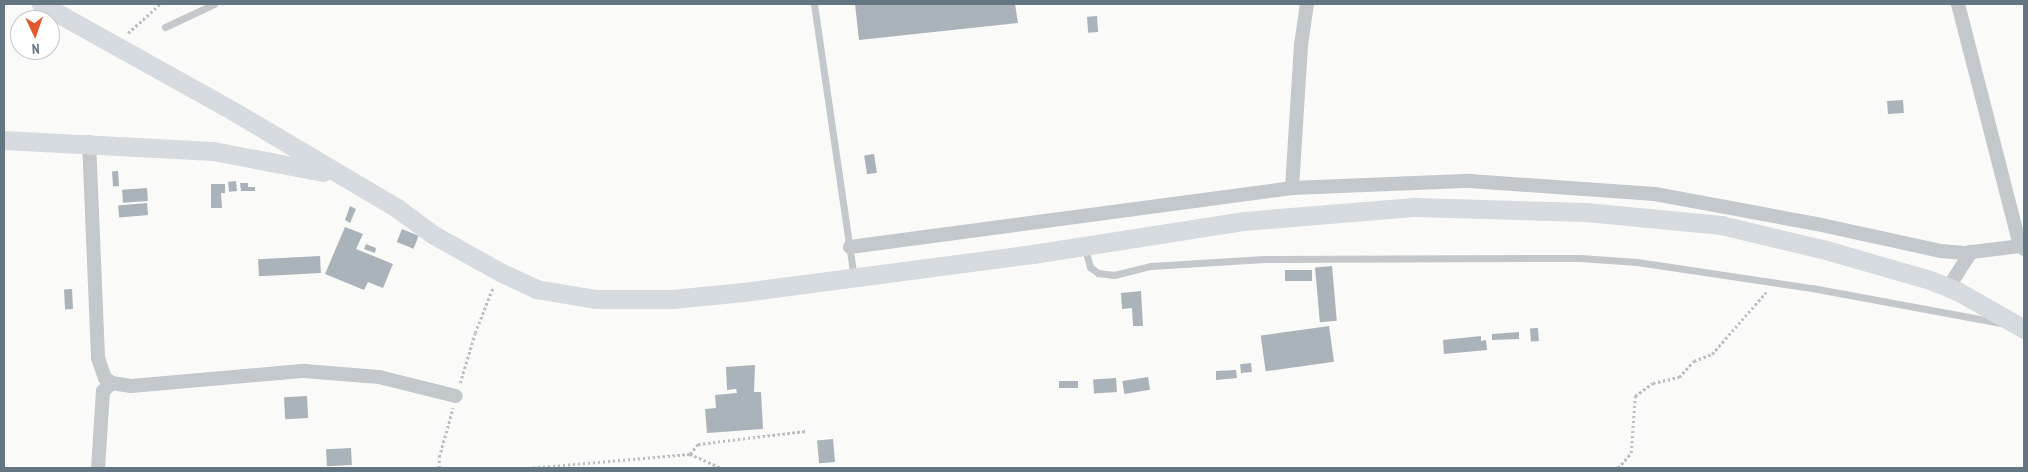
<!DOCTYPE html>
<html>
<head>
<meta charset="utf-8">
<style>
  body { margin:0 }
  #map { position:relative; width:2028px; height:472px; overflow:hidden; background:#fafaf8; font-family:"PT Sans Narrow",sans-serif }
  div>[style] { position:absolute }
  .building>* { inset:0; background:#aab3b9; transform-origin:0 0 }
  .path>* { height:2.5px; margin-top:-1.25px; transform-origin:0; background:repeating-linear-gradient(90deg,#bbbfc2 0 2.5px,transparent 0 5px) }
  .lane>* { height:7px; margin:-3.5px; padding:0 3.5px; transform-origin:3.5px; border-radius:3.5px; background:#c3c8cc }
  .street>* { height:14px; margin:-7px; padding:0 7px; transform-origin:7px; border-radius:7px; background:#c3c8cc }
  .secondary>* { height:19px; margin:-9.5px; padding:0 9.5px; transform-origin:9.5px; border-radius:9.5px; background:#d6dbdf }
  span { translate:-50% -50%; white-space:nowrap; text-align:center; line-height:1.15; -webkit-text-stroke:5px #fff; paint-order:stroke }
  .frame { position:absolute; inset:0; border:5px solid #657683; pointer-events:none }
  .north { position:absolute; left:10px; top:10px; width:50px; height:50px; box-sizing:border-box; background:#fff; border:1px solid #c1c8cd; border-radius:50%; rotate:177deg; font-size:14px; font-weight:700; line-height:20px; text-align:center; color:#657683 }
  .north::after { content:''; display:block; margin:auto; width:18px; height:22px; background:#e4572e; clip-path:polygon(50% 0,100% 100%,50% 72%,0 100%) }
</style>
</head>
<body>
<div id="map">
  <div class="building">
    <i style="clip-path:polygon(855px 4px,1015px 4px,1018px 23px,859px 40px)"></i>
    <i style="left:1097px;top:16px;width:16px;height:10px;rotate:86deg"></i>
    <i style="left:1903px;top:100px;width:13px;height:16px;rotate:86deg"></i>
    <i style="left:874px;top:154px;width:19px;height:10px;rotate:81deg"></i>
    <i style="left:118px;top:171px;width:15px;height:6px;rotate:86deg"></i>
    <i style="left:236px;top:181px;width:10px;height:8px;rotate:84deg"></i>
    <i style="clip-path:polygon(240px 183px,248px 183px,248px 187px,255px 187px,255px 191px,241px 191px)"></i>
    <i style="clip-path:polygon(211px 184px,225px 184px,225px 193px,221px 193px,222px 208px,211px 208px)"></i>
    <i style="left:147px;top:188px;width:13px;height:25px;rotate:86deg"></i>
    <i style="left:147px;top:203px;width:12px;height:29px;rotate:85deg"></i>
    <i style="clip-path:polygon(350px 206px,356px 209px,350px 223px,345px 220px)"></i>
    <i style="clip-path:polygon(345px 227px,363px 234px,356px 249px,393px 264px,383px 288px,368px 282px,364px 290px,325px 274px)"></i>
    <i style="left:402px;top:229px;width:18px;height:14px;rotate:22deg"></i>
    <i style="clip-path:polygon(366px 244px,376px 248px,375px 253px,364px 249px)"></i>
    <i style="left:320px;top:256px;width:17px;height:62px;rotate:87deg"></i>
    <i style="left:1332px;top:266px;width:55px;height:17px;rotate:85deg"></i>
    <i style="left:1312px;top:270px;width:11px;height:27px;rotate:90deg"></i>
    <i style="left:72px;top:289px;width:20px;height:8px;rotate:87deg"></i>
    <i style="clip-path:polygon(1141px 291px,1143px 326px,1133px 326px,1132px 308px,1122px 309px,1121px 293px)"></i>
    <i style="left:1329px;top:326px;width:36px;height:69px;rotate:82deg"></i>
    <i style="left:1538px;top:328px;width:13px;height:8px;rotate:86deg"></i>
    <i style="clip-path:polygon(1519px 332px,1519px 339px,1492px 340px,1492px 334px)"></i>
    <i style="clip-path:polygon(1481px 336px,1481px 341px,1486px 340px,1487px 350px,1444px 354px,1443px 340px)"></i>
    <i style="left:1251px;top:363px;width:9px;height:11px;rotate:84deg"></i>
    <i style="clip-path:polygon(755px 365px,754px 392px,761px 392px,763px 429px,707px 433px,705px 409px,716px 408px,715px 395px,737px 393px,736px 389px,727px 390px,726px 367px)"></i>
    <i style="clip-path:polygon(1236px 370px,1237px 378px,1216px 380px,1216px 371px)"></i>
    <i style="left:1148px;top:377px;width:13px;height:26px;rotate:81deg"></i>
    <i style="left:1116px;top:378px;width:14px;height:23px;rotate:86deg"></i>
    <i style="left:1059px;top:381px;width:19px;height:7px"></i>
    <i style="left:307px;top:396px;width:22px;height:23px;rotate:87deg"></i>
    <i style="left:833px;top:439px;width:23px;height:16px;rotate:85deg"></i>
    <i style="left:351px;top:448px;width:17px;height:25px;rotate:87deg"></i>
  </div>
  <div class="path">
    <i style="left:128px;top:33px;width:43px;rotate:-42.2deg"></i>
    <i style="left:460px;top:383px;width:52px;rotate:-73.3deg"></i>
    <i style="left:475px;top:333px;width:49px;rotate:-68.6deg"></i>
    <i style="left:690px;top:454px;width:13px;rotate:-51deg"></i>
    <i style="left:698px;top:444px;width:109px;rotate:-6.9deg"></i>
    <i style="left:439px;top:468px;width:11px;rotate:-90deg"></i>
    <i style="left:439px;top:457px;width:51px;rotate:-74.1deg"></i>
    <i style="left:528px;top:468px;width:163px;rotate:-4.9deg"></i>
    <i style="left:690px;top:454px;width:35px;rotate:24deg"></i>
    <i style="left:1618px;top:468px;width:20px;rotate:-49deg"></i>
    <i style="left:1631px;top:453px;width:57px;rotate:-86deg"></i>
    <i style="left:1635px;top:396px;width:22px;rotate:-36deg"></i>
    <i style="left:1653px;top:383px;width:27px;rotate:-13deg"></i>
    <i style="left:1679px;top:377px;width:22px;rotate:-47deg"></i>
    <i style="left:1694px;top:361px;width:19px;rotate:-21deg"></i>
    <i style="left:1712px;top:354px;width:82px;rotate:-48.9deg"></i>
  </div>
  <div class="lane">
    <i style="left:814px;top:4px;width:276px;rotate:81.7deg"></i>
    <i style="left:165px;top:27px;width:54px;rotate:-25.1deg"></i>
    <i style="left:1085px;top:248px;width:20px;rotate:75deg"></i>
    <i style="left:1090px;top:267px;width:10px;rotate:37deg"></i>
    <i style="left:1098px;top:273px;width:16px;rotate:7deg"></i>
    <i style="left:1114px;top:275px;width:38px;rotate:-14deg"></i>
    <i style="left:1151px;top:266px;width:113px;rotate:-3.5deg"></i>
    <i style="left:1264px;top:259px;width:316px;rotate:-0.2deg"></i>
    <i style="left:1580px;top:258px;width:57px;rotate:4deg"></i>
    <i style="left:1637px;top:262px;width:177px;rotate:8.5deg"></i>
    <i style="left:1812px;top:288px;width:191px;rotate:10.5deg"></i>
  </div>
  <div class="street">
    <i style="left:1958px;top:4px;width:250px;rotate:75.6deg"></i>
    <i style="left:2020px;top:246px;width:5px;rotate:37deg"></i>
    <i style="left:89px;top:142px;width:216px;rotate:87.6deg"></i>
    <i style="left:98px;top:358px;width:21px;rotate:71deg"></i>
    <i style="left:105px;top:378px;width:9px;rotate:36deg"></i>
    <i style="left:112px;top:383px;width:12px;rotate:138deg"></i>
    <i style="left:103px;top:391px;width:77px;rotate:93.7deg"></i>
    <i style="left:1292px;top:188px;width:143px;rotate:-86.4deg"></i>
    <i style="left:1301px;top:45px;width:41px;rotate:-81.7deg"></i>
    <i style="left:850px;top:247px;width:446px;rotate:-7.6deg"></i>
    <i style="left:1292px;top:188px;width:178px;rotate:-2.3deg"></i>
    <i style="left:1470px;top:181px;width:185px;rotate:4deg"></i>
    <i style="left:1655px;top:194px;width:165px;rotate:10.5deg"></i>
    <i style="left:1817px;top:224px;width:127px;rotate:12.3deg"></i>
    <i style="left:1941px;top:251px;width:23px;rotate:5deg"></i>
    <i style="left:1964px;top:253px;width:56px;rotate:-7.1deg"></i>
    <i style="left:1948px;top:288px;width:43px;rotate:-57.4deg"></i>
    <i style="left:112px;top:383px;width:19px;rotate:9deg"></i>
    <i style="left:131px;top:386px;width:174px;rotate:-5deg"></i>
    <i style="left:304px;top:371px;width:75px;rotate:4.6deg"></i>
    <i style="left:379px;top:377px;width:79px;rotate:13.9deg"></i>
  </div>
  <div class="secondary">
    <i style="left:41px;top:4px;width:220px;rotate:29.1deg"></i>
    <i style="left:233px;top:111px;width:191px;rotate:30.6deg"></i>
    <i style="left:397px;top:208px;width:44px;rotate:36.6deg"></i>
    <i style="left:432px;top:234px;width:78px;rotate:29.2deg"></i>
    <i style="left:500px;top:272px;width:40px;rotate:25deg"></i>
    <i style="left:536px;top:289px;width:61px;rotate:9.5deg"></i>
    <i style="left:596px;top:299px;width:76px"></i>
    <i style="left:672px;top:299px;width:72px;rotate:-5.6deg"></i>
    <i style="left:744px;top:292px;width:291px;rotate:-7.5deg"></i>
    <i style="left:1033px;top:254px;width:214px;rotate:-8.9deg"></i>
    <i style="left:1244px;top:221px;width:173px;rotate:-4.7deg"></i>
    <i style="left:1416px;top:207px;width:170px;rotate:1.7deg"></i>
    <i style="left:1586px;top:212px;width:136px;rotate:5.5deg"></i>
    <i style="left:1721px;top:225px;width:108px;rotate:13.4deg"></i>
    <i style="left:1826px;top:250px;width:108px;rotate:16.1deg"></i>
    <i style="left:1930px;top:280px;width:31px;rotate:22deg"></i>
    <i style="left:1959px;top:292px;width:75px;rotate:29.6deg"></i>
    <i style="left:4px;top:140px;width:209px;rotate:3deg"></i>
    <i style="left:213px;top:151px;width:112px;rotate:10.8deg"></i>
  </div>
  <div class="frame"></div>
  <div class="north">N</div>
</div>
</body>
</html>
